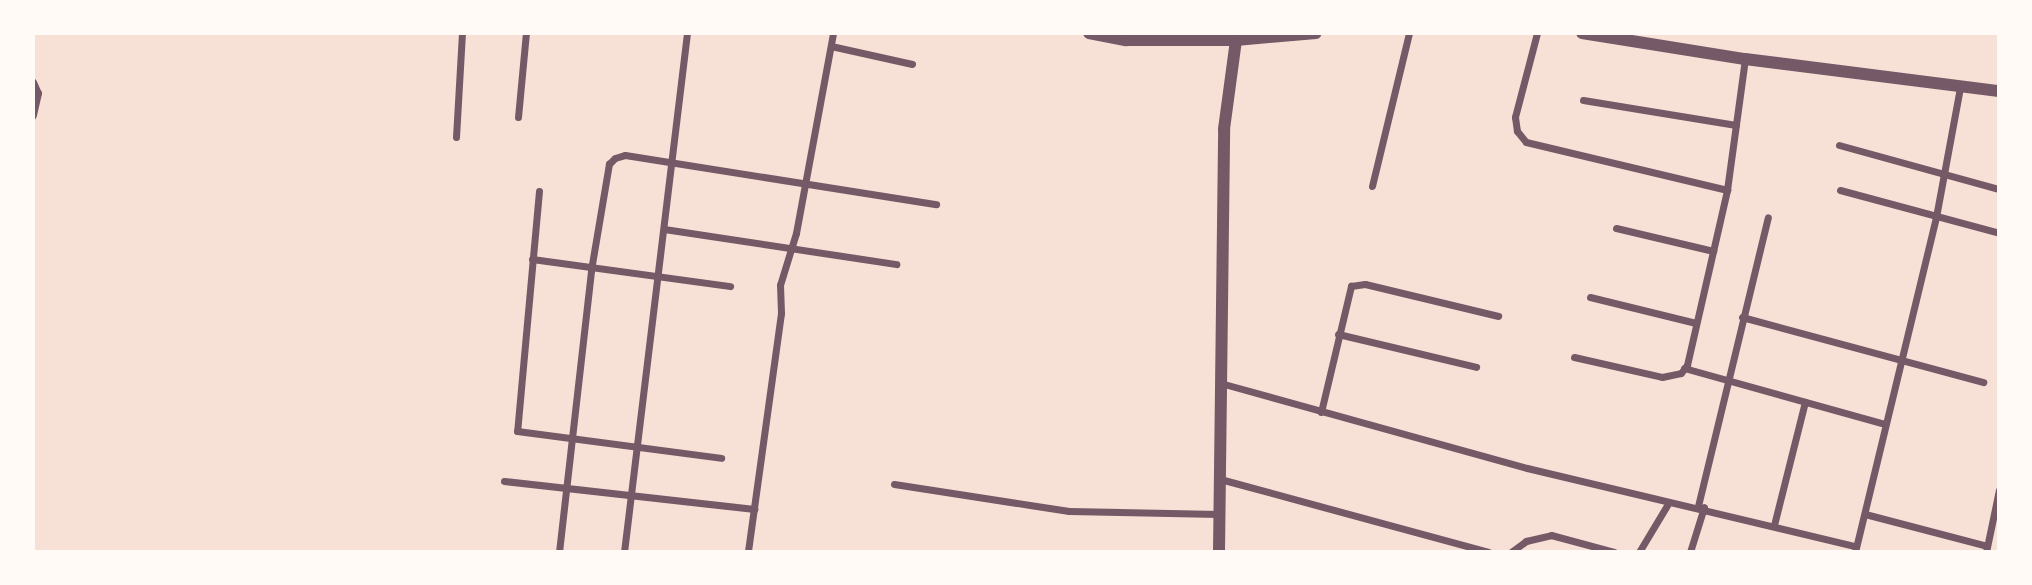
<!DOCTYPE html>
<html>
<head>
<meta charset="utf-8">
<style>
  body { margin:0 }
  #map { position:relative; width:2032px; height:585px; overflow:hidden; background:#f7e1d7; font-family:"Roboto Condensed",sans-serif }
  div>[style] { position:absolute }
  .minor>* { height:7px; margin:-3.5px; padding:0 3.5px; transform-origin:3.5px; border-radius:3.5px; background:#755966 }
  .tertiary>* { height:12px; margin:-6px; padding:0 6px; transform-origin:6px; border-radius:6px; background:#755966 }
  span { translate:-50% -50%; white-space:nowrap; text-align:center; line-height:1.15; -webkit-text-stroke:5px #fffaf5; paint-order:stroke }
  .frame { position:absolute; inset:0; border:35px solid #fffaf5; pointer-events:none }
</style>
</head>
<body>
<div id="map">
  <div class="minor">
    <i style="left:1537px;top:33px;width:87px;rotate:104.7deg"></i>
    <i style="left:1515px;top:117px;width:14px;rotate:82deg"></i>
    <i style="left:1517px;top:131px;width:14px;rotate:51deg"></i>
    <i style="left:1526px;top:142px;width:207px;rotate:13.4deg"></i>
    <i style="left:831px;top:46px;width:83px;rotate:12.5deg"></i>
    <i style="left:33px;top:82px;width:12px;rotate:66deg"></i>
    <i style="left:38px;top:93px;width:23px;rotate:103deg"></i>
    <i style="left:1583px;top:100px;width:155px;rotate:9.3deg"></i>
    <i style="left:518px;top:117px;width:84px;rotate:-84.6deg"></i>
    <i style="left:456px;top:137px;width:104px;rotate:-86.7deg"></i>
    <i style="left:1839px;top:145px;width:166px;rotate:15.4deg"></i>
    <i style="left:1372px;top:186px;width:157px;rotate:-76.4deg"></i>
    <i style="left:1840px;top:190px;width:165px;rotate:15.1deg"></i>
    <i style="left:539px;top:191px;width:241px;rotate:95.2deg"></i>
    <i style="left:517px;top:431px;width:206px;rotate:7.5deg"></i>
    <i style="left:1616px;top:228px;width:100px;rotate:13.3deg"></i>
    <i style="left:664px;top:229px;width:235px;rotate:8.6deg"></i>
    <i style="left:532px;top:259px;width:200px;rotate:7.8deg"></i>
    <i style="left:1590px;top:297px;width:109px;rotate:13.8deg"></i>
    <i style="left:1742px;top:317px;width:250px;rotate:15.1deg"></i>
    <i style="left:1338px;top:334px;width:142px;rotate:13.4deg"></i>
    <i style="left:1574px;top:357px;width:90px;rotate:12.8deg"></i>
    <i style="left:1662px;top:377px;width:19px;rotate:-12deg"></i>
    <i style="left:1681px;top:373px;width:10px;rotate:-53deg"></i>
    <i style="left:1687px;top:365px;width:180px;rotate:-77.1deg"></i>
    <i style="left:1727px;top:190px;width:132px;rotate:-82.2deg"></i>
    <i style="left:1684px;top:368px;width:209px;rotate:15.6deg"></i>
    <i style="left:1224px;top:384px;width:314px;rotate:15.5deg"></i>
    <i style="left:1527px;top:468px;width:337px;rotate:13.4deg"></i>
    <i style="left:1321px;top:412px;width:130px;rotate:-76.6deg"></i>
    <i style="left:1351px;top:286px;width:14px;rotate:-8deg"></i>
    <i style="left:1365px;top:284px;width:137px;rotate:13.5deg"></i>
    <i style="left:1220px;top:479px;width:278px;rotate:15.2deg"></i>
    <i style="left:504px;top:481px;width:252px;rotate:6.4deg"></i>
    <i style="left:894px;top:484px;width:177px;rotate:8.8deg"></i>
    <i style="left:1069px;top:511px;width:150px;rotate:1.1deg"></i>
    <i style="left:1698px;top:506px;width:297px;rotate:-76.4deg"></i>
    <i style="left:1865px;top:514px;width:126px;rotate:14.7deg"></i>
    <i style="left:1774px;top:525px;width:127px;rotate:-75.9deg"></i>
    <i style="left:748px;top:551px;width:240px;rotate:-82.1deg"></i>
    <i style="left:781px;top:313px;width:28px;rotate:-92deg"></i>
    <i style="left:780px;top:285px;width:54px;rotate:-72.9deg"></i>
    <i style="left:796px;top:233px;width:203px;rotate:-79.5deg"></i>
    <i style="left:559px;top:552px;width:284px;rotate:-83.5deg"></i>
    <i style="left:591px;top:270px;width:108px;rotate:-80.4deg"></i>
    <i style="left:609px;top:164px;width:8px;rotate:-45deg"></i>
    <i style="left:615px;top:158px;width:10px;rotate:-17deg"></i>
    <i style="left:625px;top:155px;width:315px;rotate:9deg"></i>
    <i style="left:624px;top:552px;width:523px;rotate:-83.08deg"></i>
    <i style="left:1511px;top:552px;width:19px;rotate:-36deg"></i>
    <i style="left:1526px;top:541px;width:26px;rotate:-13deg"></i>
    <i style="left:1551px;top:535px;width:65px;rotate:15.1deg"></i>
    <i style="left:1639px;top:552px;width:58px;rotate:-59deg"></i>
    <i style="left:1690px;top:552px;width:47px;rotate:-72.7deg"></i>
    <i style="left:1855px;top:552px;width:345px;rotate:-76.4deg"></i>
    <i style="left:1936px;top:217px;width:131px;rotate:-79.5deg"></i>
    <i style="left:1986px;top:552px;width:63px;rotate:-78.2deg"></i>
  </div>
  <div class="tertiary">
    <i style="left:1089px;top:33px;width:38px;rotate:11deg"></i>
    <i style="left:1126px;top:40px;width:110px"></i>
    <i style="left:1236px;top:40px;width:80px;rotate:-5deg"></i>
    <i style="left:1582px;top:33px;width:165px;rotate:9.1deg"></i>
    <i style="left:1745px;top:59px;width:256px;rotate:7.2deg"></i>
    <i style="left:1219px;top:552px;width:423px;rotate:-89.3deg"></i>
    <i style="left:1224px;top:129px;width:90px;rotate:-82.3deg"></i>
  </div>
  <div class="frame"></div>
</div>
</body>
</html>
